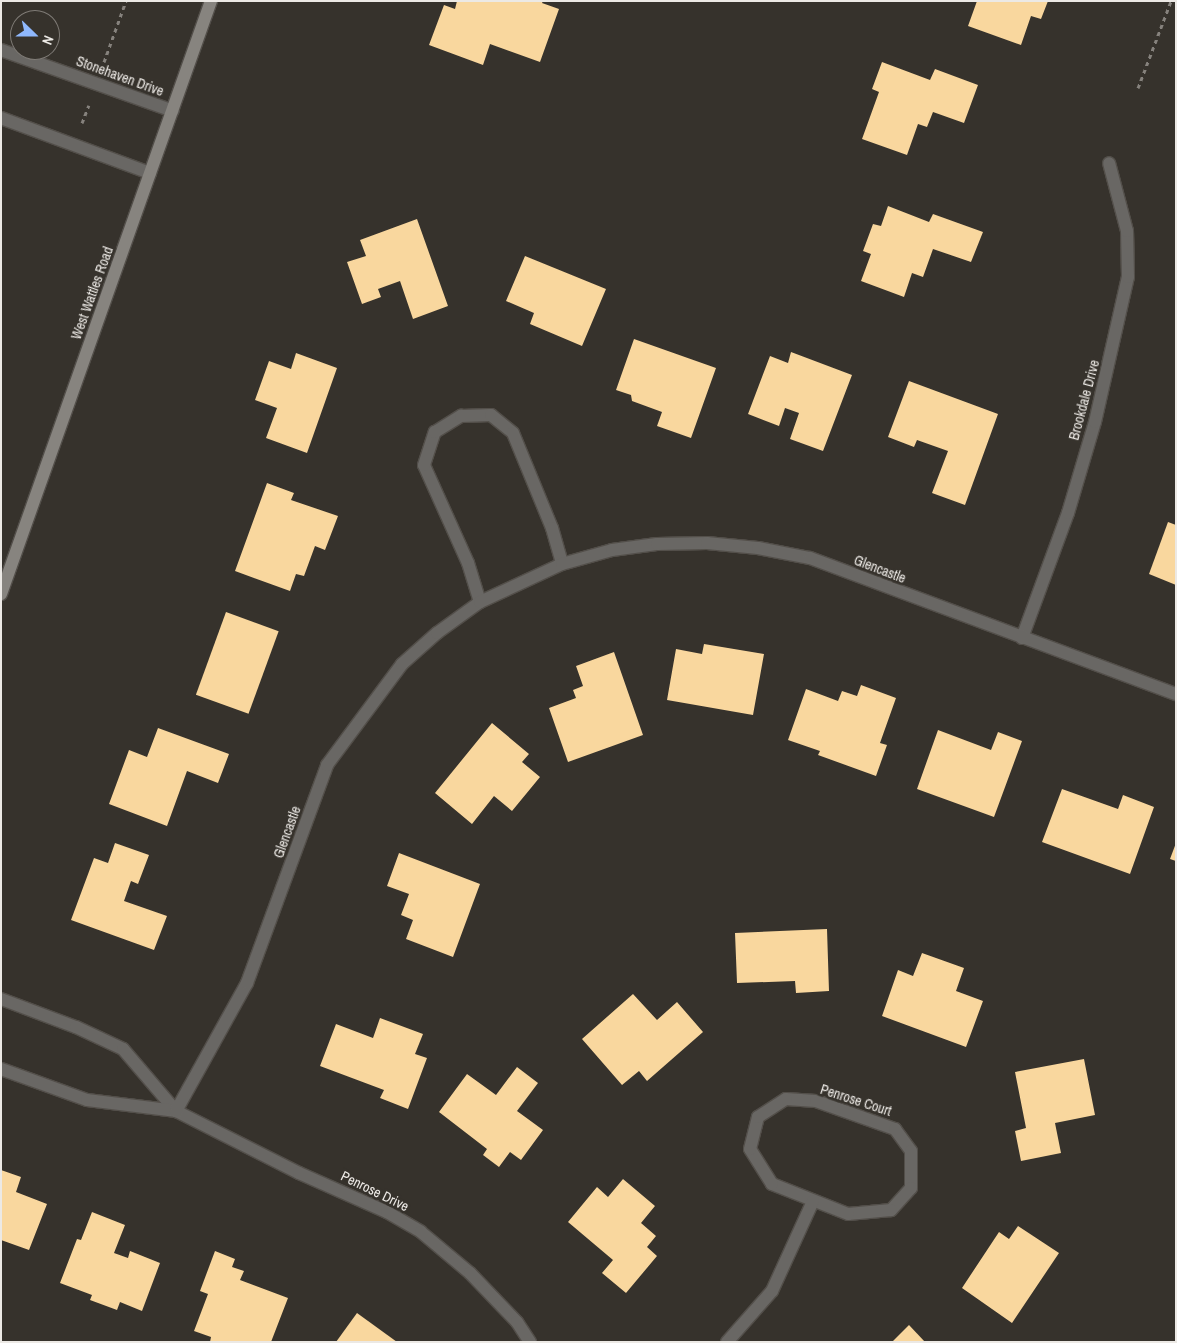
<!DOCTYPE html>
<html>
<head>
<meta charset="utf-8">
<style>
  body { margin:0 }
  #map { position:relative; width:1177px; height:1343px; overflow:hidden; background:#36322c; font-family:"Archivo Narrow",sans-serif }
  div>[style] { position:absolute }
  .building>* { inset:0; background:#f9d79e; transform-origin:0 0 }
  .path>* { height:3px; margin-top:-1.5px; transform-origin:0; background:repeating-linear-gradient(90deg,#86827d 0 4px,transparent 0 8px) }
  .roads { filter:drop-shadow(1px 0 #534f4a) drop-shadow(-1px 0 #534f4a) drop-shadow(0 1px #534f4a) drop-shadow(0 -1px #534f4a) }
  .street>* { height:12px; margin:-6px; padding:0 6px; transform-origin:6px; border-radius:6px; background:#696764 }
  .secondary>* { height:12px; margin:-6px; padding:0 6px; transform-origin:6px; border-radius:6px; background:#87847f }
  span { translate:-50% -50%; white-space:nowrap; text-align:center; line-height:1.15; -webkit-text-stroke:5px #36322c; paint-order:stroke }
  .street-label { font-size:14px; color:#ece9e5 }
  .frame { position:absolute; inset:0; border:2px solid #ece9e5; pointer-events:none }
  .north { position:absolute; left:10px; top:10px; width:50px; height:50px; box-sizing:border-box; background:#36322c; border:1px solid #7f7b76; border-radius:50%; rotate:112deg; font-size:14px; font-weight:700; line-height:20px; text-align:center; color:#ece9e5 }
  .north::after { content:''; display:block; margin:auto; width:18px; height:22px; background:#8fb8fd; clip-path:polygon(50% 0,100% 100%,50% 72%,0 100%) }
</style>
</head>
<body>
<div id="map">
  <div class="building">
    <i style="clip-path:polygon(457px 1px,543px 1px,542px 3px,559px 9px,540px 62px,490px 44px,483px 65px,429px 45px,444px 5px,455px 9px)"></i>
    <i style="clip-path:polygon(977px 1px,1048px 1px,1041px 19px,1031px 16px,1021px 45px,968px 26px)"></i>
    <i style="clip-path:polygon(882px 62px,930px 80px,935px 69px,978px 85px,964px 123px,933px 112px,927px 127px,918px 124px,907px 155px,862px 139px,879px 92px,872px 89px)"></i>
    <i style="clip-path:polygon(888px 206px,929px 222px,933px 214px,983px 232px,971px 262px,933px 249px,923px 277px,912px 273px,904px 297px,861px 281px,871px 254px,863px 251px,873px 224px,881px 226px)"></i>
    <i style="clip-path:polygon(417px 219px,448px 306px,413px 319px,400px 281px,378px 289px,381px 297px,362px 304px,347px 262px,366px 256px,360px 240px)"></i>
    <i style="clip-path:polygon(525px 256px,606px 289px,582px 346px,530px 324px,534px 313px,506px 301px)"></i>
    <i style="clip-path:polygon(634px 339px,716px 368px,691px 438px,657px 426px,662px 412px,632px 401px,631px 395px,616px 390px)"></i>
    <i style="clip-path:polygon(791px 352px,852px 375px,823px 451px,790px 439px,799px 413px,785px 408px,779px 426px,748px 414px,770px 356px,788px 363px)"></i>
    <i style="clip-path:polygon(296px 353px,337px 368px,307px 453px,266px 438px,277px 408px,255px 400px,269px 361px,291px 369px)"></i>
    <i style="clip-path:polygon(909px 381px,998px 414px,965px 505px,932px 493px,948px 451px,917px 440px,914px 447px,888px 437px)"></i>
    <i style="clip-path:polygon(267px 483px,294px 493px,291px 500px,338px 516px,325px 550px,315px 546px,304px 576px,296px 574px,290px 591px,235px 571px)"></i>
    <i style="clip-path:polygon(1168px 522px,1176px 525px,1176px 585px,1149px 574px)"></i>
    <i style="left:226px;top:612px;width:56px;height:88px;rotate:20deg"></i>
    <i style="clip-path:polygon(704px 644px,764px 654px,753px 715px,667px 700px,676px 649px,702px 654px)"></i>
    <i style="clip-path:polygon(614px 652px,643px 735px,568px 762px,549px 708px,576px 698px,573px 690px,583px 686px,576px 666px)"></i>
    <i style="clip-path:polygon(861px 685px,896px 698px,880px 743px,887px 745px,876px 776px,818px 755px,820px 751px,788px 740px,806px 689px,838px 701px,842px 691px,857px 696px)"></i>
    <i style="clip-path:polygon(492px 723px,529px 754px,522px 762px,540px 777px,512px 811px,494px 796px,472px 824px,435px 793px)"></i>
    <i style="clip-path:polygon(158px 728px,229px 754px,218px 783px,187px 771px,167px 826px,109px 804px,129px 750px,147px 757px)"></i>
    <i style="clip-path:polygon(938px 730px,991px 750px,998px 732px,1022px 741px,994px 817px,917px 789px)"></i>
    <i style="clip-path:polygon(1062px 789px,1118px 809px,1123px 795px,1154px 807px,1130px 874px,1042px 842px)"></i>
    <i style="clip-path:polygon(115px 843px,149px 855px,138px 884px,131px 881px,124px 901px,167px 916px,154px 950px,71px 920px,94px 858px,108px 863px)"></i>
    <i style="clip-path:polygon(1176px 843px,1176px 861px,1170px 859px)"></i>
    <i style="clip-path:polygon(399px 853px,480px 884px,453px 957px,406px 939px,413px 920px,401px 915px,409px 894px,387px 886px)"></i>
    <i style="clip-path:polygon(827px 929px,829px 991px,796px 993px,795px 981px,737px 983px,735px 933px)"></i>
    <i style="clip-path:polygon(922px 953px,964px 968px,956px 991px,983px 1001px,966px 1047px,882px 1016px,898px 970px,913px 976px)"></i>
    <i style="clip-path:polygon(633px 994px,657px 1020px,677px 1002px,703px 1032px,647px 1081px,639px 1071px,622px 1085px,582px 1039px)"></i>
    <i style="clip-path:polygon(380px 1018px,423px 1034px,415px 1054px,427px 1058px,408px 1109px,380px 1098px,384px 1090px,320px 1066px,336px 1024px,373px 1038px)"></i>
    <i style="clip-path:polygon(1084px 1059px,1095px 1115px,1055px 1123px,1061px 1153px,1021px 1161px,1015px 1131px,1026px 1128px,1015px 1072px)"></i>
    <i style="clip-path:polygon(517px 1067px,538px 1083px,517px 1111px,543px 1130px,521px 1160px,510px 1152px,499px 1167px,483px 1155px,487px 1149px,439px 1112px,467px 1074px,496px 1095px)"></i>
    <i style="clip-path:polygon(1px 1170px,21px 1177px,16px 1192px,47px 1204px,29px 1250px,1px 1240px)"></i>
    <i style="clip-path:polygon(623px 1179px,655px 1206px,641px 1223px,656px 1236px,647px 1247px,657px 1256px,626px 1293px,602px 1273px,613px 1260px,568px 1222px,597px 1187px,608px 1197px)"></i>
    <i style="clip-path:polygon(92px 1212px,125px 1225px,114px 1253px,128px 1258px,130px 1251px,160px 1263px,142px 1311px,120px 1302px,117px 1310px,90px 1300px,92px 1295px,60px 1283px,77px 1239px,81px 1240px)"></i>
    <i style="clip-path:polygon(1018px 1226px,1059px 1253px,1012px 1323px,962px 1288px,999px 1232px,1009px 1239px)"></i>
    <i style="clip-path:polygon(215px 1251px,235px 1259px,232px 1267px,244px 1271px,240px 1280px,288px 1298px,271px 1342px,210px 1342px,211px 1337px,194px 1331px,208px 1294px,200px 1291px)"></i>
    <i style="clip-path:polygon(357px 1313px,397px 1342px,336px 1342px)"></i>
    <i style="clip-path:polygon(909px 1325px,925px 1342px,892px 1342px)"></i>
  </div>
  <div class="path">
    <i style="left:104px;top:62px;width:65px;rotate:-70.2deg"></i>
    <i style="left:1138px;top:88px;width:93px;rotate:-69.2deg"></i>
    <i style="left:82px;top:123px;width:19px;rotate:-69deg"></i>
  </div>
  <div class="roads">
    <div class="street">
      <i style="left:1px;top:50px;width:182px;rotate:19.5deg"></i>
      <i style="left:1px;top:118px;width:159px;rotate:20.3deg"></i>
      <i style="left:480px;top:602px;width:41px;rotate:-107.1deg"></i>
      <i style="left:468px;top:563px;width:107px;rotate:-114.2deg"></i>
      <i style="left:424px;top:465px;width:35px;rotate:-72deg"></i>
      <i style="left:435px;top:432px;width:31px;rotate:-32deg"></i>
      <i style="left:461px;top:416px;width:30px;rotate:-2deg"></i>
      <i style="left:491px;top:415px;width:28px;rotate:39deg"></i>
      <i style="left:513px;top:433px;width:103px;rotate:67.7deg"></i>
      <i style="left:552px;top:528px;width:37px;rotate:74deg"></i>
      <i style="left:1022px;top:638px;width:133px;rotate:-69.8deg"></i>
      <i style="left:1068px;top:513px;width:95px;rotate:-73.5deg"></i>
      <i style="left:1095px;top:422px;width:149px;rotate:-77.2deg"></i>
      <i style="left:1128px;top:277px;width:46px;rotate:-91.2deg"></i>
      <i style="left:1127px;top:231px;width:70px;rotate:-104.8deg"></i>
      <i style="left:1px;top:999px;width:80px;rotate:20.5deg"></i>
      <i style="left:76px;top:1027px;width:52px;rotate:25.1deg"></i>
      <i style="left:123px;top:1049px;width:82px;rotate:49.5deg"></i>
      <i style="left:1px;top:1069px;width:91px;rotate:19.8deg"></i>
      <i style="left:87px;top:1100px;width:90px;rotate:7deg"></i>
      <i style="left:176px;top:1111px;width:138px;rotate:26.8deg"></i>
      <i style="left:299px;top:1173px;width:96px;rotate:23.9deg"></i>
      <i style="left:387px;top:1212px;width:39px;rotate:30deg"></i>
      <i style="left:421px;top:1232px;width:64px;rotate:39.9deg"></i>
      <i style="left:470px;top:1273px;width:68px;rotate:46.2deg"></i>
      <i style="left:517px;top:1322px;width:24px;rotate:57deg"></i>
      <i style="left:786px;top:1099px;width:30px;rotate:4deg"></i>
      <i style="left:816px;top:1101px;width:84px;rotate:19.5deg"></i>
      <i style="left:895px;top:1129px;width:27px;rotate:54deg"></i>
      <i style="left:911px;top:1151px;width:37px;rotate:90deg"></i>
      <i style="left:911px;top:1188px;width:30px;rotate:132deg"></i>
      <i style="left:891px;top:1210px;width:43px;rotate:174.7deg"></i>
      <i style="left:848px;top:1214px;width:82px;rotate:-158.5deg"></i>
      <i style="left:772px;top:1184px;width:41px;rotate:-122.2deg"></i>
      <i style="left:750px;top:1149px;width:33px;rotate:-76deg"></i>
      <i style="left:758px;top:1117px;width:33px;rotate:-33deg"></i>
      <i style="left:176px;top:1111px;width:146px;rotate:-61deg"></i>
      <i style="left:247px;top:983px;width:232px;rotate:-69.8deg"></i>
      <i style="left:327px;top:765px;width:126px;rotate:-53.4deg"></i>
      <i style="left:402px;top:664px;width:47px;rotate:-41.5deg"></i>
      <i style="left:437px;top:633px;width:53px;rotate:-35.8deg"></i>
      <i style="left:480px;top:602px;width:90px;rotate:-24.9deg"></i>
      <i style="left:562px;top:564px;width:52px;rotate:-15.6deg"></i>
      <i style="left:612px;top:550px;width:45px;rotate:-7.6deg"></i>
      <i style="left:657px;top:544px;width:50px;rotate:-1.1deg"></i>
      <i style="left:707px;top:543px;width:51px;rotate:5.6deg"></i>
      <i style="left:758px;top:548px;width:53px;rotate:10.9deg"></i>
      <i style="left:810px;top:558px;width:390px;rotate:20.4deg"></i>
      <i style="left:727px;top:1342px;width:68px;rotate:-48.6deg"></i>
      <i style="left:772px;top:1291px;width:99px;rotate:-65.5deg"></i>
    </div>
    <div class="secondary">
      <i style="left:1px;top:594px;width:629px;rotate:-70.5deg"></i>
    </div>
  </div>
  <div class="street-label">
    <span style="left:120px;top:76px;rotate:20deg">Stonehaven Drive</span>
    <span style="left:92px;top:293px;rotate:-70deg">West Wattles Road</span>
    <span style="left:1084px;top:400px;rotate:-75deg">Brookdale Drive</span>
    <span style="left:880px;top:569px;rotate:21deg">Glencastle</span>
    <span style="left:287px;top:832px;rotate:-70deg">Glencastle</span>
    <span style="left:856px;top:1100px;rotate:18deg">Penrose Court</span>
    <span style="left:375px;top:1191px;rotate:26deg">Penrose Drive</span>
  </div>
  <div class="frame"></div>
  <div class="north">N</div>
</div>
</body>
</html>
